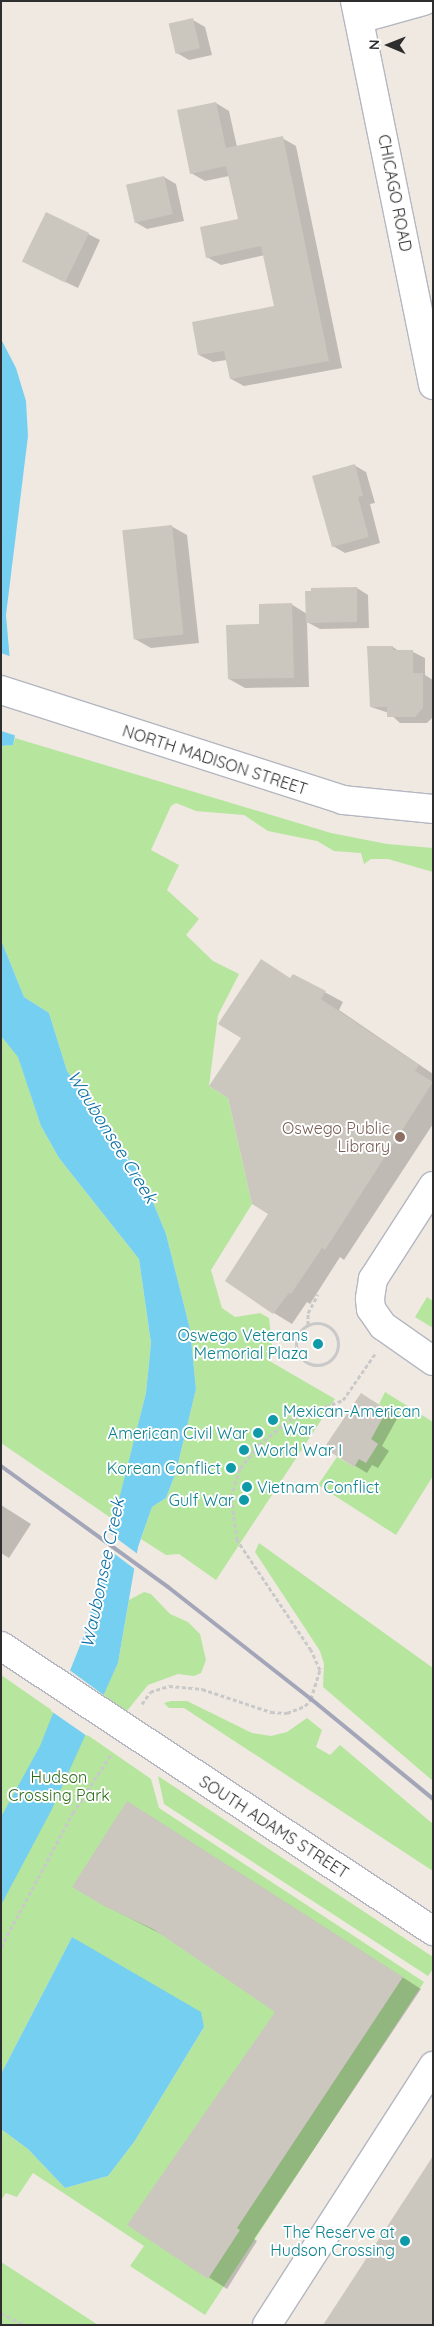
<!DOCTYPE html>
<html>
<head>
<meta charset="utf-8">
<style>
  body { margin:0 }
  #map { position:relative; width:434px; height:2326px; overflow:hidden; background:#efe9e1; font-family:Quicksand,sans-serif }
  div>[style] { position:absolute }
  .green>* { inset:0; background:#b6e59e }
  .water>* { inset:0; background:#75cff0 }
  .pier>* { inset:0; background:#efe9e1 }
  .shadow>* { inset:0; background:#0003 }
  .building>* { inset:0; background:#cbc7bf; transform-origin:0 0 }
  .path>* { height:3px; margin-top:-1.5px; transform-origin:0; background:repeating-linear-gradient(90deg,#c9c9c9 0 4px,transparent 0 6.5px) }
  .path>.ring { margin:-1.5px; padding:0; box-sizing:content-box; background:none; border:3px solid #c9c9c9; border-radius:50% }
  .roads { filter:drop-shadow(1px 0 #b4b7c1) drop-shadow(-1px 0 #b4b7c1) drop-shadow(0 1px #b4b7c1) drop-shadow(0 -1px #b4b7c1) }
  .minor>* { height:28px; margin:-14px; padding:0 14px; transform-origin:14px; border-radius:14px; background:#fff }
  .tertiary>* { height:28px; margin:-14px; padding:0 14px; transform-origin:14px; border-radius:14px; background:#fff }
  .secondary>* { height:28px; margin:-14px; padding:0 14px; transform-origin:14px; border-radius:14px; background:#fff }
  .rail>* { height:4px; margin:-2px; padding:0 2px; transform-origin:2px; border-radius:2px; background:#a3a6b8 }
  .dots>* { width:14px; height:14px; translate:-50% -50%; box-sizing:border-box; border:2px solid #fff; border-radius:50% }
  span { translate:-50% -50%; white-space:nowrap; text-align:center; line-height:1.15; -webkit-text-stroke:4px #fff; paint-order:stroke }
  .street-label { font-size:16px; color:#2e2e2e }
  .education-label { font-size:16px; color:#785e54 }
  .right { translate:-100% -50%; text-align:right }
  .culture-label { font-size:16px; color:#0d838f }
  .left { translate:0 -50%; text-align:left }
  .park-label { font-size:16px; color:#2c6e1b }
  .water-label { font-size:18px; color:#0d6fa3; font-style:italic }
  .frame { position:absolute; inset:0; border:2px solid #2e2e2e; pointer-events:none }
  .north { position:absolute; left:364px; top:20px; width:50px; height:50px; -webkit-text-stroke:4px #fff; paint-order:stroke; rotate:271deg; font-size:14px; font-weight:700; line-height:20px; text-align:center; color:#2e2e2e }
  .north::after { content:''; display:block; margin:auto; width:18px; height:22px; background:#2e2e2e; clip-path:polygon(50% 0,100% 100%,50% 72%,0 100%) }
</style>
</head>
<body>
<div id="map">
  <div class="green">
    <i style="clip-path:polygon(15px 738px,331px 833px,387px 844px,433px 848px,433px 872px,388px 859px,371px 859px,364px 864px,361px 853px,334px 851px,317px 841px,268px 831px,244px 815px,196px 811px,176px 803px,171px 806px,151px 850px,179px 865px,167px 890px,199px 919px,186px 935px,213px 961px,239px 974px,218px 1015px,209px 1086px,228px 1098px,252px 1204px,211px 1270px,222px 1308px,235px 1317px,260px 1313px,269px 1318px,272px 1346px,266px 1359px,335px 1399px,216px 1580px,179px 1554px,166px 1555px,141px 1539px,152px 1507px,166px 1498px,176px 1472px,196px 1389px,190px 1329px,166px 1234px,143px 1178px,67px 1071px,49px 1013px,24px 997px,1px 940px,1px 746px,13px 745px)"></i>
    <i style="clip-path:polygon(1px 1036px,18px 1056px,41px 1126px,59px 1158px,139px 1259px,151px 1343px,146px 1393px,114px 1520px,1px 1443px)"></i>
    <i style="clip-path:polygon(427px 1297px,433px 1301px,433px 1328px,415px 1317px)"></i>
    <i style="clip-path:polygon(385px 1392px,433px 1422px,433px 1476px,396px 1535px,318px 1485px,337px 1457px,354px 1467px,359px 1459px,366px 1462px,378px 1444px,371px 1439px,387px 1409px,379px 1404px)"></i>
    <i style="clip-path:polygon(259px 1543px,433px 1668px,433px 1781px,323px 1687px,324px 1664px,320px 1651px,255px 1552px)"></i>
    <i style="clip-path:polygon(144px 1592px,151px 1594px,170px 1614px,188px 1622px,200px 1634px,206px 1660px,201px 1673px,194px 1676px,178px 1674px,148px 1685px,126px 1712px,103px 1695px,118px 1663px,129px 1600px)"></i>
    <i style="clip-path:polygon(1px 1675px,151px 1779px,159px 1808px,424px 1982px,205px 2315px,130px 2266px,144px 2246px,33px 2173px,17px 2197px,6px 2193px,1px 2200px,1px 2129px,28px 2149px,65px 2188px,108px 2176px,134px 2142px,204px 2027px,72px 1937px,1px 2074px)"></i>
    <i style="clip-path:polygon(171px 1701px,187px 1701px,252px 1733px,271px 1736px,287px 1732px,307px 1718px,322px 1730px,316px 1747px,330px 1755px,340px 1745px,433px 1824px,433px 1871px,184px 1708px,169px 1708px,164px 1703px)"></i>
    <i style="clip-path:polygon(158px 1776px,433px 1957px,433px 1969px,428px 1976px,164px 1804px)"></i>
    <i style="clip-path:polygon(1px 2262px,43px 2289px,98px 2325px,1px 2325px)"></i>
  </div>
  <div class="water">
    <i style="clip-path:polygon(1px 339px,16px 368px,26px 401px,28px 436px,6px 615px,16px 730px,13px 745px,1px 746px)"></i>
    <i style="clip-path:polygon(1px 940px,24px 997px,49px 1013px,67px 1071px,143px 1178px,166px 1234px,190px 1329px,196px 1389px,176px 1472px,166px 1498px,152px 1507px,138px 1547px,118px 1663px,51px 1811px,1px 1905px,1px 1817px,40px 1746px,85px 1633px,146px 1393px,151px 1343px,139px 1259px,59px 1158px,41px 1126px,18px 1057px,1px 1036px)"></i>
    <i style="clip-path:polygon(72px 1937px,201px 2012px,204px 2027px,134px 2142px,108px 2176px,65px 2188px,28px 2149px,1px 2129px,1px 2074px)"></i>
  </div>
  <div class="pier">
    <i style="clip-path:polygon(1px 653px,12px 657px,17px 736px,1px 731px)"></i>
    <i style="clip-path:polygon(108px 1532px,139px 1555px,136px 1570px,104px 1546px)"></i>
    <i style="clip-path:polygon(68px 1669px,105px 1696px,87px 1736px,51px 1711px)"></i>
  </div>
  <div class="shadow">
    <i style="clip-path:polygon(193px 20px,205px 27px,212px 55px,189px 60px,177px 53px)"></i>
    <i style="clip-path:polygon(216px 103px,229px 111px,237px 147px,282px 138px,296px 146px,342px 368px,244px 386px,231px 379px,227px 360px,213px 362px,199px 355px,276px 307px,265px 255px,221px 265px,207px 257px,239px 220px,229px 176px,205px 181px,191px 173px)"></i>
    <i style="clip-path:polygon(164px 177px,176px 184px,184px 221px,147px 229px,135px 222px)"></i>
    <i style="clip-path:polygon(88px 234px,100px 240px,78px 288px,36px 268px)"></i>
    <i style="clip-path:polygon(354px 465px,366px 472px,375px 503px,370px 504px,380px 543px,345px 553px,333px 546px)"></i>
    <i style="clip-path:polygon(171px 526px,187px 535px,199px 643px,151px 648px,135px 639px)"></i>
    <i style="clip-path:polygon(357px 588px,368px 595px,369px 628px,320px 629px,307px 622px,309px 687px,245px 688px,229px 679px,260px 625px,291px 604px,307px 614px)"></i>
    <i style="clip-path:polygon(393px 647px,400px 652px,413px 652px,425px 658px,425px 675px,433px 680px,433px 717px,427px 723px,400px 723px,389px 713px,371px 707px)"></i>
    <i style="clip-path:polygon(293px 975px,343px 1002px,339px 1010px,433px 1074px,433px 1124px,344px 1260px,340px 1257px,310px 1304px,307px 1302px,292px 1324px,274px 1313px,270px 1213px)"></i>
    <i style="clip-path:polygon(373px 1401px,398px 1417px,382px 1446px,389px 1451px,378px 1468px,372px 1465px,367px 1473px,326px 1448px)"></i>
    <i style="clip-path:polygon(1px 1505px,31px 1524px,9px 1558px,1px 1553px)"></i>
    <i style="clip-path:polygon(145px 1813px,421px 1989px,254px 2239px,257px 2241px,227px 2289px,128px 2225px,277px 2012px,163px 1935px,104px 1905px)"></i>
  </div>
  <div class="building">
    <i style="left:193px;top:18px;width:31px;height:25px;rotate:77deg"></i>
    <i style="clip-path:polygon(216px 102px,226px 148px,283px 136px,329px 361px,230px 379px,224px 351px,198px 355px,192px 322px,274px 306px,261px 246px,206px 258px,200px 227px,238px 219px,226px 166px,190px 174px,177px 110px)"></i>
    <i style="left:164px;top:176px;width:39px;height:39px;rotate:77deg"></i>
    <i style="left:46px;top:212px;width:48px;height:55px;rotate:26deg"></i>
    <i style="clip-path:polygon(355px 464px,363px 496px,358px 497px,369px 537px,332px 547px,312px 476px)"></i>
    <i style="left:172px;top:525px;width:110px;height:50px;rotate:84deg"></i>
    <i style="clip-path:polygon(357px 587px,357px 622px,306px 623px,305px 591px,311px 591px,311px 588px)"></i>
    <i style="clip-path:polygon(292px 603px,294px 678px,228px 679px,226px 625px,259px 624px,259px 604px)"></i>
    <i style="clip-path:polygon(367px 646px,393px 646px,393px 650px,413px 650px,413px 673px,423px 673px,423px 708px,415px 717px,387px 717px,387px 707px,370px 707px)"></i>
    <i style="clip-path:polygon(261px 959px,290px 978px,293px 974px,326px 991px,321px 999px,419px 1065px,415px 1071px,433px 1082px,325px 1250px,322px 1248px,291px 1294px,289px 1293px,273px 1314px,225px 1281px,268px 1214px,252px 1204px,228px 1098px,209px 1086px,241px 1038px,218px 1024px)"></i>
    <i style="clip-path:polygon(361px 1393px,387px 1410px,371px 1439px,378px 1444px,366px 1463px,359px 1459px,354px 1467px,324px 1448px)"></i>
    <i style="clip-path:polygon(127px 1801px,403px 1977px,237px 2228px,240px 2230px,208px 2279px,127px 2225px,275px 2012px,153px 1929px,104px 1906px,72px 1887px)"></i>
    <i style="clip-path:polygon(433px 2156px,433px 2325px,323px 2325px)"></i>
  </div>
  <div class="path">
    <i class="ring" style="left:296px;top:1323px;width:39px;height:39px"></i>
    <i style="left:308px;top:1325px;width:12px;rotate:-90deg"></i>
    <i style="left:308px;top:1313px;width:21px;rotate:-62deg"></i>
    <i style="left:142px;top:1704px;width:14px;rotate:-56deg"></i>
    <i style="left:150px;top:1692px;width:20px;rotate:-18deg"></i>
    <i style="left:169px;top:1686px;width:33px;rotate:5deg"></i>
    <i style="left:202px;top:1689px;width:73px;rotate:18.4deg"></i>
    <i style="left:271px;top:1712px;width:16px;rotate:4deg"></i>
    <i style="left:287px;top:1713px;width:19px;rotate:-21deg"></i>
    <i style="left:305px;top:1706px;width:9px;rotate:-49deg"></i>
    <i style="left:311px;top:1699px;width:30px;rotate:-73deg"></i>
    <i style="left:320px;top:1670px;width:22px;rotate:-114deg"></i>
    <i style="left:311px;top:1650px;width:133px;rotate:-123.9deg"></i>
    <i style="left:237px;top:1540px;width:43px;rotate:-97.9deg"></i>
    <i style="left:231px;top:1497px;width:30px;rotate:-73deg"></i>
    <i style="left:240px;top:1468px;width:30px;rotate:-50deg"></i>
    <i style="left:259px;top:1445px;width:39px;rotate:-40deg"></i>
    <i style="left:289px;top:1420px;width:58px;rotate:-20.3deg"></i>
    <i style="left:343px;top:1400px;width:56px;rotate:-55.2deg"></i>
    <i style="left:1px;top:1947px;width:152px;rotate:-61.8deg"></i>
    <i style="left:73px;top:1813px;width:70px;rotate:-57.2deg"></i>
    <i style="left:1px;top:2313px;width:27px;rotate:27deg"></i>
  </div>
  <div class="roads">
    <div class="minor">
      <i style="left:359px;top:19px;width:67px;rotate:-15.5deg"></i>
      <i style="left:433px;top:1186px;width:111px;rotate:122.8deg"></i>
      <i style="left:373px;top:1279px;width:20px;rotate:99deg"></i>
      <i style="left:370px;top:1299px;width:10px;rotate:84deg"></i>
      <i style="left:371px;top:1309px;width:21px;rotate:55deg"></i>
      <i style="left:383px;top:1326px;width:61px;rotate:35deg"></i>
      <i style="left:1px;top:1646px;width:518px;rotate:33.41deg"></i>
      <i style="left:267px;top:2325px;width:308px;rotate:-57.3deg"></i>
    </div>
    <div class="tertiary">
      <i style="left:1px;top:690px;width:359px;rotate:17.8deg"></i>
      <i style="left:343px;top:800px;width:90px;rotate:5.7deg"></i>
    </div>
    <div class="secondary">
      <i style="left:355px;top:1px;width:392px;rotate:78.5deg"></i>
    </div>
  </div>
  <div class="rail">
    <i style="left:1px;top:1466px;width:206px;rotate:35.9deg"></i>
    <i style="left:168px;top:1587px;width:182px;rotate:38.1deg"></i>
    <i style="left:311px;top:1699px;width:158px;rotate:39.3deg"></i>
  </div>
  <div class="dots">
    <i style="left:400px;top:1137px;background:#8d6e63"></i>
    <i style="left:318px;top:1344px;background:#0f9aa8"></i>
    <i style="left:273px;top:1420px;background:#0f9aa8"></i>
    <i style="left:258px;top:1433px;background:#0f9aa8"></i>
    <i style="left:244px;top:1450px;background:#0f9aa8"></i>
    <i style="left:231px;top:1468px;background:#0f9aa8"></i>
    <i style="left:247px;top:1487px;background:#0f9aa8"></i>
    <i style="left:244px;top:1500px;background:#0f9aa8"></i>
    <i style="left:405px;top:2241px;background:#0f9aa8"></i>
  </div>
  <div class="street-label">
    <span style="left:395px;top:193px;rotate:79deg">CHICAGO ROAD</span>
    <span style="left:215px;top:760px;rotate:18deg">NORTH MADISON STREET</span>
    <span style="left:274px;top:1827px;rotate:33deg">SOUTH ADAMS STREET</span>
  </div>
  <div class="education-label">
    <span class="right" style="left:390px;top:1137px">Oswego Public<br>Library</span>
  </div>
  <div class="culture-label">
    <span class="right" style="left:308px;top:1344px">Oswego Veterans<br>Memorial Plaza</span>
    <span class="left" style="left:283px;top:1420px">Mexican-American<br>War</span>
    <span class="right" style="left:248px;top:1433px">American Civil War</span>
    <span class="left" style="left:254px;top:1450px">World War I</span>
    <span class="right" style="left:221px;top:1468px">Korean Conflict</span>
    <span class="left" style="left:257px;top:1487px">Vietnam Conflict</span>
    <span class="right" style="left:234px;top:1500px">Gulf War</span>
    <span class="right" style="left:395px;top:2241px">The Reserve at<br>Hudson Crossing</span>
  </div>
  <div class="park-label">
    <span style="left:59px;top:1786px">Hudson<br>Crossing Park</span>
  </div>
  <div class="water-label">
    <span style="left:112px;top:1137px;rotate:58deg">Waubonsee Creek</span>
    <span style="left:103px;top:1573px;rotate:-78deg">Waubonsee Creek</span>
  </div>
  <div class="frame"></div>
  <div class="north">N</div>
</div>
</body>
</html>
